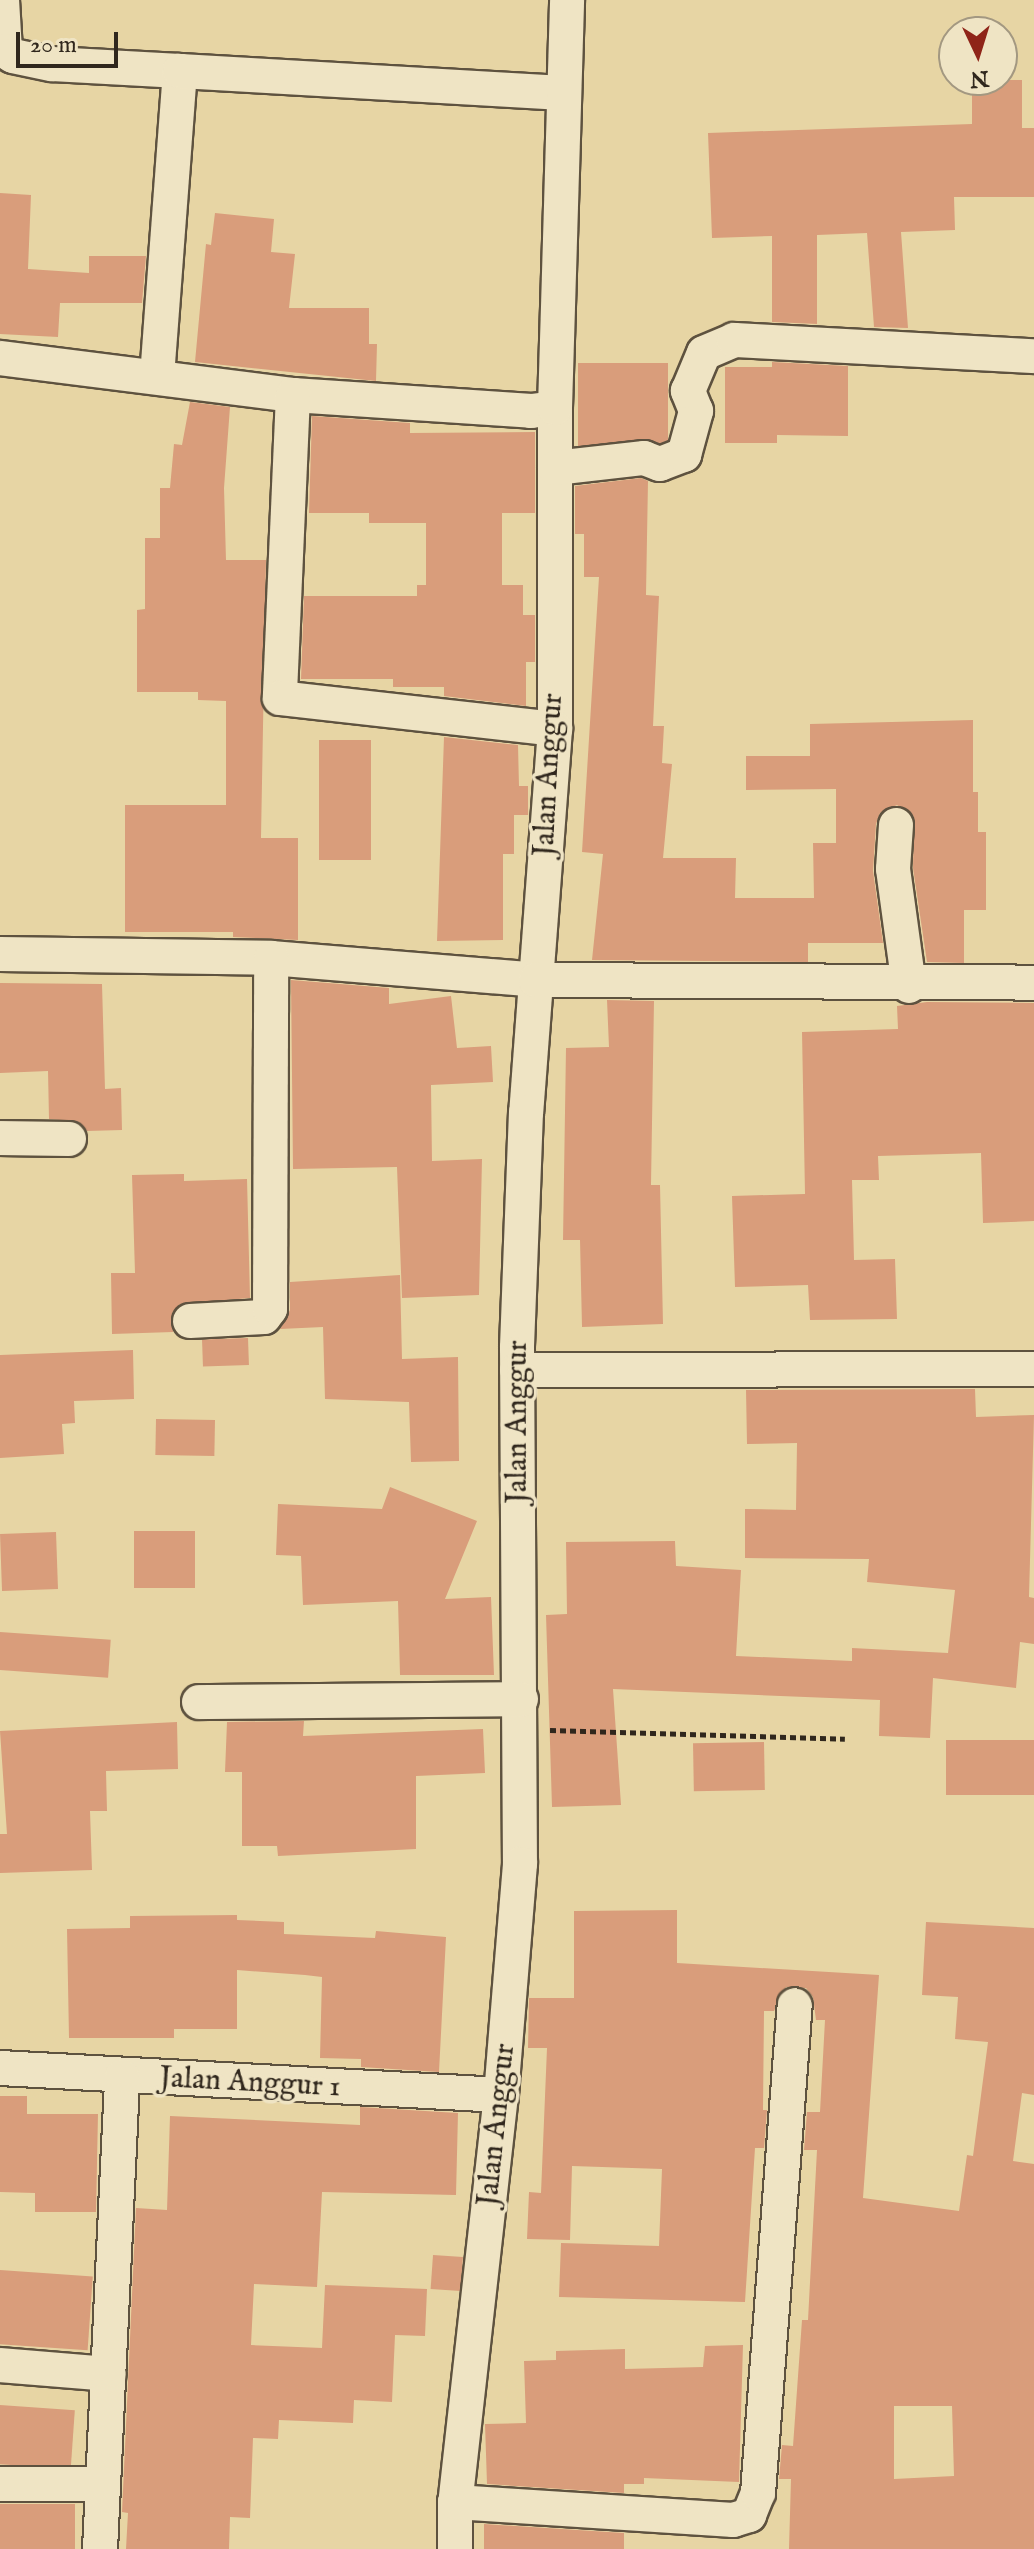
<!DOCTYPE html>
<html>
<head>
<meta charset="utf-8">
<style>
  body { margin:0 }
  #map { position:relative; width:1034px; height:2549px; overflow:hidden; background:#e7d5a4; font-family:"IM FELL English",serif }
  div>[style] { position:absolute }
  .building>* { inset:0; background:#d99d7b; transform-origin:0 0 }
  .path>* { height:5px; margin-top:-2.5px; transform-origin:0; background:repeating-linear-gradient(90deg,#30271d 0 6px,transparent 0 10px) }
  .roads { filter:drop-shadow(2px 0 #5e523f) drop-shadow(-2px 0 #5e523f) drop-shadow(0 2px #5e523f) drop-shadow(0 -2px #5e523f) }
  .street>* { height:34px; margin:-17px; padding:0 17px; transform-origin:17px; border-radius:17px; background:#efe4c4 }
  span { translate:-50% -50%; white-space:nowrap; text-align:center; line-height:1.15; -webkit-text-stroke:7px #efe4c4; paint-order:stroke }
  .street-label { font-size:30px; color:#30271d }
  .north { position:absolute; left:938px; top:16px; width:80px; height:80px; box-sizing:border-box; background:#efe4c4; border:2px solid #a39881; border-radius:50%; rotate:176deg; font-size:22px; font-weight:700; line-height:32px; text-align:center; color:#30271d }
  .north::after { content:''; display:block; margin:auto; width:28px; height:36px; background:#8f2418; clip-path:polygon(50% 0,100% 100%,50% 72%,0 100%) }
  .scale { position:absolute; left:16px; top:32px; width:102px; height:36px; box-sizing:border-box; border:4px solid #30271d; border-top:0; padding-left:10px; font-size:24px; line-height:28px; white-space:nowrap; color:#30271d; -webkit-text-stroke:6px #efe4c4; paint-order:stroke }
</style>
</head>
<body>
<div id="map">
  <div class="building">
    <i style="clip-path:polygon(972px 80px,1022px 80px,1022px 128px,1034px 128px,1034px 197px,954px 197px,955px 230px,901px 232px,908px 328px,874px 327px,867px 233px,817px 235px,817px 324px,772px 322px,772px 236px,712px 238px,708px 133px,972px 124px)"></i>
    <i style="clip-path:polygon(0 193px,31px 195px,28px 269px,89px 273px,89px 256px,146px 256px,142px 303px,60px 303px,58px 337px,0 334px)"></i>
    <i style="clip-path:polygon(215px 213px,274px 219px,271px 252px,295px 254px,289px 308px,369px 308px,369px 344px,377px 344px,376px 381px,195px 362px,206px 244px,211px 245px)"></i>
    <i style="clip-path:polygon(772px 362px,848px 366px,848px 436px,777px 435px,777px 443px,725px 443px,725px 367px,772px 367px)"></i>
    <i style="left:578px;top:363px;width:90px;height:83px"></i>
    <i style="clip-path:polygon(190px 402px,230px 407px,224px 488px,226px 560px,266px 560px,261px 838px,298px 838px,298px 940px,233px 937px,233px 932px,125px 932px,125px 805px,226px 805px,226px 701px,198px 700px,198px 692px,137px 692px,137px 610px,145px 609px,145px 538px,160px 538px,160px 488px,170px 488px,174px 444px,182px 445px)"></i>
    <i style="clip-path:polygon(312px 416px,410px 423px,410px 433px,535px 432px,535px 513px,502px 513px,502px 585px,523px 585px,523px 615px,535px 615px,535px 662px,526px 662px,526px 706px,444px 696px,444px 687px,393px 687px,393px 679px,301px 679px,304px 596px,417px 596px,417px 585px,426px 585px,426px 523px,369px 523px,369px 513px,309px 513px)"></i>
    <i style="clip-path:polygon(641px 478px,648px 481px,646px 595px,659px 596px,653px 726px,664px 726px,662px 763px,672px 764px,663px 858px,736px 858px,735px 898px,814px 898px,813px 843px,836px 843px,836px 789px,746px 790px,746px 756px,810px 756px,810px 724px,973px 720px,973px 792px,978px 792px,978px 832px,986px 832px,986px 910px,964px 910px,964px 963px,927px 962px,913px 868px,914px 817px,897px 805px,880px 813px,876px 824px,873px 871px,883px 943px,808px 943px,808px 962px,592px 960px,603px 854px,582px 852px,599px 577px,584px 577px,584px 534px,575px 534px,575px 486px)"></i>
    <i style="clip-path:polygon(444px 737px,518px 745px,519px 786px,528px 786px,528px 815px,514px 815px,514px 854px,503px 854px,503px 940px,437px 941px)"></i>
    <i style="left:319px;top:740px;width:52px;height:120px"></i>
    <i style="clip-path:polygon(291px 980px,389px 988px,389px 1004px,451px 996px,457px 1048px,491px 1046px,493px 1082px,431px 1085px,432px 1161px,482px 1159px,479px 1295px,402px 1298px,397px 1167px,293px 1169px)"></i>
    <i style="clip-path:polygon(0 983px,102px 984px,105px 1089px,121px 1088px,122px 1130px,87px 1131px,79px 1122px,49px 1119px,48px 1071px,0 1073px)"></i>
    <i style="clip-path:polygon(607px 1000px,654px 1001px,651px 1185px,660px 1185px,663px 1324px,582px 1327px,580px 1240px,563px 1240px,566px 1048px,609px 1047px)"></i>
    <i style="clip-path:polygon(927px 1002px,1034px 1003px,1034px 1221px,983px 1223px,981px 1153px,878px 1156px,879px 1180px,852px 1180px,854px 1260px,895px 1259px,897px 1319px,810px 1320px,808px 1285px,735px 1287px,732px 1196px,805px 1194px,802px 1032px,898px 1029px,897px 1006px)"></i>
    <i style="clip-path:polygon(184px 1174px,184px 1181px,247px 1179px,250px 1298px,180px 1304px,172px 1313px,173px 1332px,112px 1334px,111px 1273px,135px 1273px,132px 1175px)"></i>
    <i style="clip-path:polygon(400px 1275px,402px 1359px,458px 1357px,459px 1461px,411px 1462px,409px 1402px,325px 1399px,323px 1327px,280px 1329px,290px 1310px,290px 1282px)"></i>
    <i style="left:248px;top:1338px;width:27px;height:46px;rotate:88deg"></i>
    <i style="clip-path:polygon(133px 1350px,134px 1399px,74px 1401px,75px 1423px,62px 1424px,64px 1454px,0 1458px,0 1355px)"></i>
    <i style="clip-path:polygon(975px 1389px,976px 1417px,1034px 1415px,1029px 1597px,1034px 1598px,1034px 1644px,1020px 1642px,1016px 1688px,933px 1678px,930px 1738px,879px 1736px,880px 1700px,613px 1689px,621px 1805px,552px 1807px,546px 1615px,567px 1614px,566px 1542px,675px 1541px,676px 1566px,741px 1570px,736px 1656px,852px 1661px,852px 1648px,948px 1653px,955px 1590px,867px 1582px,869px 1559px,745px 1558px,745px 1509px,796px 1510px,797px 1443px,747px 1444px,746px 1390px)"></i>
    <i style="left:156px;top:1419px;width:59px;height:36px;rotate:1deg"></i>
    <i style="clip-path:polygon(390px 1487px,477px 1521px,445px 1599px,491px 1597px,494px 1675px,400px 1675px,398px 1601px,303px 1605px,301px 1556px,276px 1555px,278px 1504px,382px 1509px)"></i>
    <i style="left:134px;top:1531px;width:61px;height:57px"></i>
    <i style="left:56px;top:1532px;width:57px;height:56px;rotate:88deg"></i>
    <i style="left:0;top:1632px;width:111px;height:38px;rotate:4deg"></i>
    <i style="clip-path:polygon(304px 1721px,303px 1736px,483px 1729px,485px 1773px,416px 1776px,416px 1849px,278px 1856px,277px 1846px,242px 1846px,242px 1772px,225px 1772px,227px 1722px)"></i>
    <i style="clip-path:polygon(177px 1722px,178px 1769px,106px 1771px,107px 1811px,90px 1811px,92px 1870px,0 1873px,0 1834px,7px 1834px,0 1731px)"></i>
    <i style="left:946px;top:1740px;width:88px;height:55px"></i>
    <i style="left:764px;top:1742px;width:48px;height:71px;rotate:89deg"></i>
    <i style="clip-path:polygon(evenodd,677px 1910px,677px 1963px,879px 1975px,863px 2198px,959px 2211px,967px 2155px,973px 2156px,988px 2042px,955px 2039px,958px 1997px,922px 1995px,926px 1922px,1034px 1928px,1034px 2095px,1022px 2093px,1013px 2161px,1034px 2164px,1034px 2549px,789px 2549px,791px 2479px,779px 2479px,782px 2445px,793px 2446px,802px 2320px,808px 2320px,817px 2150px,804px 2150px,807px 2112px,820px 2112px,825px 2020px,816px 2020px,813px 1997px,806px 1988px,786px 1987px,774px 2011px,764px 2011px,763px 2110px,767px 2110px,764px 2148px,755px 2148px,745px 2302px,559px 2297px,561px 2243px,659px 2246px,662px 2169px,572px 2166px,570px 2240px,527px 2239px,529px 2192px,541px 2193px,547px 2048px,528px 2048px,529px 1998px,574px 1998px,574px 1911px,677px 1910px,894px 2406px,952px 2406px,954px 2476px,894px 2479px,894px 2406px)"></i>
    <i style="clip-path:polygon(237px 1915px,237px 1920px,284px 1922px,284px 1934px,375px 1938px,376px 1931px,446px 1937px,439px 2072px,361px 2067px,361px 2059px,320px 2058px,322px 1977px,305px 1975px,237px 1970px,237px 2029px,174px 2029px,174px 2038px,69px 2038px,67px 1929px,130px 1928px,130px 1916px)"></i>
    <i style="clip-path:polygon(0 2096px,27px 2096px,27px 2114px,98px 2114px,96px 2212px,35px 2212px,35px 2193px,0 2192px)"></i>
    <i style="clip-path:polygon(360px 2107px,458px 2113px,456px 2195px,322px 2192px,317px 2287px,254px 2284px,251px 2345px,322px 2348px,325px 2285px,427px 2289px,425px 2336px,395px 2335px,392px 2402px,354px 2400px,353px 2423px,279px 2420px,278px 2439px,253px 2438px,250px 2518px,230px 2517px,229px 2549px,126px 2549px,128px 2513px,122px 2512px,136px 2208px,167px 2210px,170px 2116px,360px 2125px)"></i>
    <i style="left:433px;top:2255px;width:30px;height:34px;rotate:4deg"></i>
    <i style="left:0;top:2270px;width:93px;height:74px;rotate:4deg"></i>
    <i style="clip-path:polygon(743px 2345px,739px 2482px,644px 2478px,644px 2484px,624px 2484px,624px 2493px,487px 2484px,485px 2424px,526px 2423px,524px 2361px,556px 2360px,556px 2351px,625px 2349px,625px 2369px,703px 2367px,705px 2346px)"></i>
    <i style="left:0;top:2405px;width:75px;height:59px;rotate:4deg"></i>
    <i style="left:0;top:2504px;width:75px;height:45px"></i>
    <i style="clip-path:polygon(484px 2524px,624px 2533px,624px 2549px,484px 2549px)"></i>
  </div>
  <div class="path">
    <i style="left:550px;top:1730px;width:295px;rotate:1.7deg"></i>
  </div>
  <div class="roads">
    <div class="street">
      <i style="left:2px;top:0;width:51px;rotate:86.6deg"></i>
      <i style="left:5px;top:51px;width:9px;rotate:32deg"></i>
      <i style="left:13px;top:56px;width:40px;rotate:12deg"></i>
      <i style="left:52px;top:64px;width:128px;rotate:3.1deg"></i>
      <i style="left:180px;top:71px;width:307px;rotate:94.3deg"></i>
      <i style="left:180px;top:71px;width:384px;rotate:3.3deg"></i>
      <i style="left:0;top:358px;width:295px;rotate:7.2deg"></i>
      <i style="left:293px;top:395px;width:239px;rotate:3.8deg"></i>
      <i style="left:531px;top:411px;width:24px;rotate:-7deg"></i>
      <i style="left:555px;top:408px;width:321px;rotate:90deg"></i>
      <i style="left:555px;top:729px;width:384px;rotate:94.3deg"></i>
      <i style="left:526px;top:1112px;width:236px;rotate:92.2deg"></i>
      <i style="left:517px;top:1348px;width:516px;rotate:89.67deg"></i>
      <i style="left:520px;top:1864px;width:232px;rotate:94.7deg"></i>
      <i style="left:501px;top:2095px;width:410px;rotate:96.4deg"></i>
      <i style="left:455px;top:2502px;width:47px;rotate:90deg"></i>
      <i style="left:293px;top:395px;width:303px;rotate:92.5deg"></i>
      <i style="left:280px;top:698px;width:277px;rotate:6.4deg"></i>
      <i style="left:555px;top:408px;width:408px;rotate:-88.3deg"></i>
      <i style="left:555px;top:468px;width:90px;rotate:-6.4deg"></i>
      <i style="left:644px;top:458px;width:17px;rotate:21deg"></i>
      <i style="left:660px;top:464px;width:26px;rotate:-21deg"></i>
      <i style="left:684px;top:455px;width:46px;rotate:-74.7deg"></i>
      <i style="left:696px;top:411px;width:22px;rotate:-112deg"></i>
      <i style="left:688px;top:391px;width:41px;rotate:-67.2deg"></i>
      <i style="left:704px;top:353px;width:33px;rotate:-23deg"></i>
      <i style="left:734px;top:340px;width:300px;rotate:3.1deg"></i>
      <i style="left:896px;top:825px;width:44px;rotate:93.9deg"></i>
      <i style="left:893px;top:869px;width:118px;rotate:82.2deg"></i>
      <i style="left:0;top:954px;width:271px;rotate:0.8deg"></i>
      <i style="left:271px;top:958px;width:266px;rotate:4.7deg"></i>
      <i style="left:536px;top:980px;width:498px;rotate:0.3deg"></i>
      <i style="left:0;top:1138px;width:69px;rotate:0.8deg"></i>
      <i style="left:190px;top:1321px;width:74px;rotate:-3.1deg"></i>
      <i style="left:264px;top:1317px;width:10px;rotate:-53deg"></i>
      <i style="left:270px;top:1309px;width:351px;rotate:-89.8deg"></i>
      <i style="left:517px;top:1370px;width:517px;rotate:-0.11deg"></i>
      <i style="left:199px;top:1702px;width:322px;rotate:-0.5deg"></i>
      <i style="left:0;top:2068px;width:502px;rotate:3.08deg"></i>
      <i style="left:0;top:2365px;width:109px;rotate:4.7deg"></i>
      <i style="left:0;top:2484px;width:102px"></i>
      <i style="left:455px;top:2502px;width:279px;rotate:3.7deg"></i>
      <i style="left:733px;top:2520px;width:17px;rotate:-17deg"></i>
      <i style="left:749px;top:2515px;width:24px;rotate:-68deg"></i>
      <i style="left:758px;top:2493px;width:489px;rotate:-85.7deg"></i>
      <i style="left:100px;top:2549px;width:473px;rotate:-87.3deg"></i>
    </div>
  </div>
  <div class="street-label">
    <span style="left:549px;top:775px;rotate:-87deg">Jalan Anggur</span>
    <span style="left:518px;top:1422px;rotate:-90deg">Jalan Anggur</span>
    <span style="left:250px;top:2083px;rotate:3deg">Jalan Anggur 1</span>
    <span style="left:497px;top:2125px;rotate:-84deg">Jalan Anggur</span>
  </div>
  <div class="north">N</div>
  <div class="scale">20 m</div>
</div>
</body>
</html>
